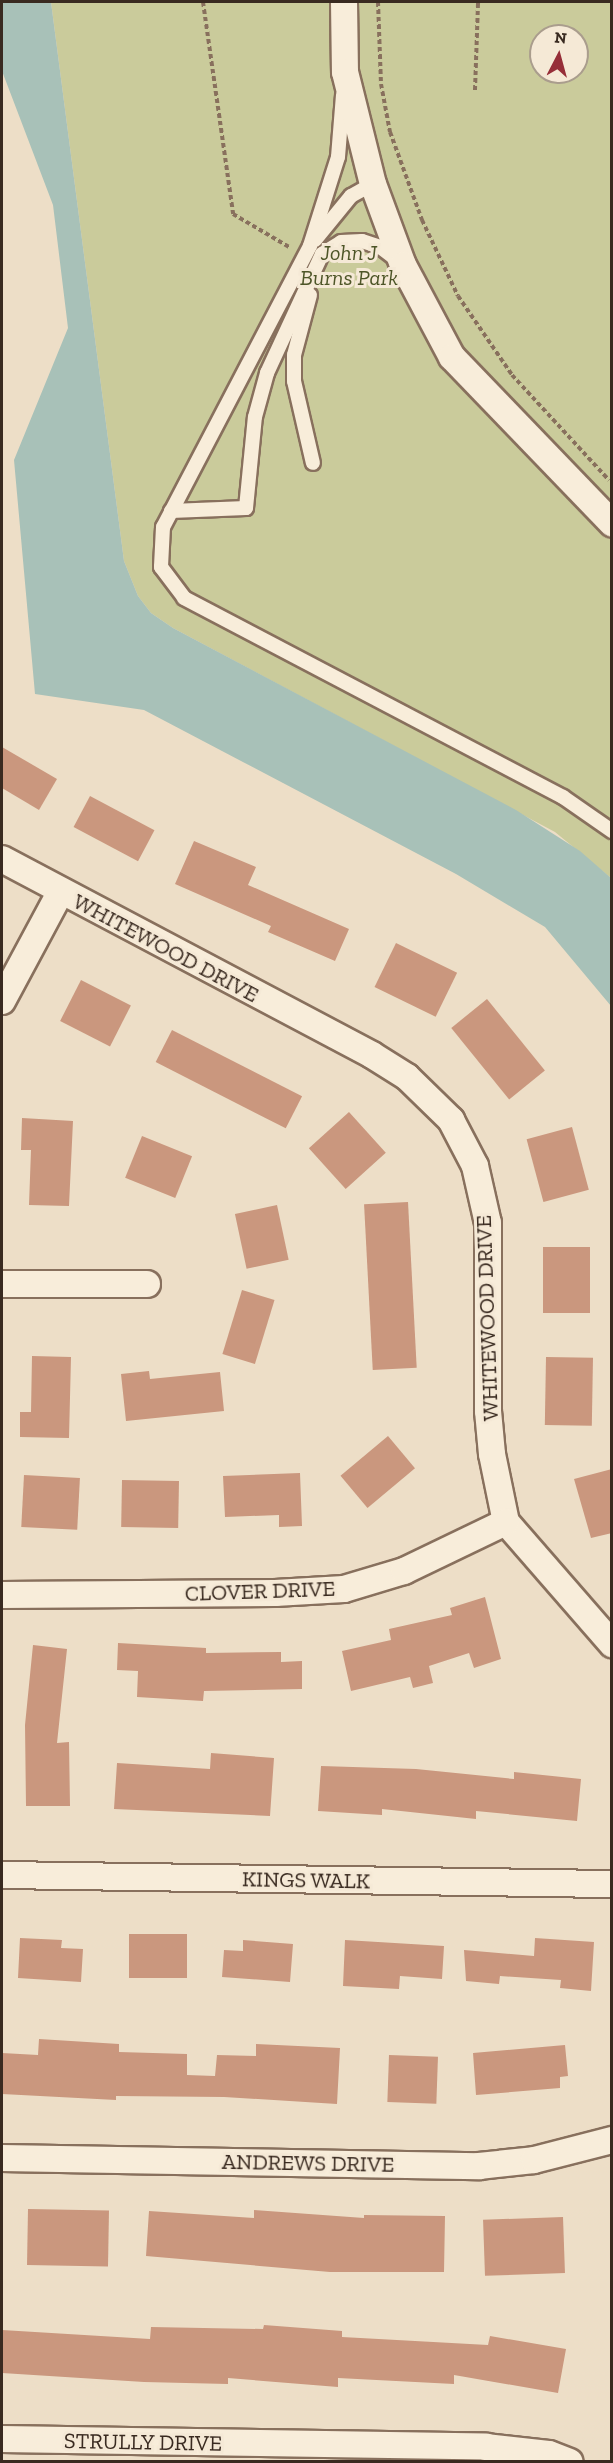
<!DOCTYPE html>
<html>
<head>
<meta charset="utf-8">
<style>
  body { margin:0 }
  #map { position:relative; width:613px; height:2463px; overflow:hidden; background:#eddec7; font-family:"Zilla Slab",serif }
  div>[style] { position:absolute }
  .green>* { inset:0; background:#cacb9b }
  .water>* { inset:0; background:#a8c1b8 }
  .building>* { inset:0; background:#ca977e; transform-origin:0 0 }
  .path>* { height:4px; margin-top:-2px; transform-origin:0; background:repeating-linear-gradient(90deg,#88705d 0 4.5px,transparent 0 7.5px) }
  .roads { filter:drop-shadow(2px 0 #88705d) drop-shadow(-2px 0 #88705d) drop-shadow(0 2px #88705d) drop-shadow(0 -2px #88705d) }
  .lane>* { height:14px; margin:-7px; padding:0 7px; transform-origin:7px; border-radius:7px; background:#f8edda }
  .street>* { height:26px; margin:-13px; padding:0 13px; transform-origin:13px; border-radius:13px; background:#f8edda }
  span { translate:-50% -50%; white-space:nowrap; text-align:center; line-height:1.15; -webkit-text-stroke:6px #f5e9d6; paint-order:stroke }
  .park-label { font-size:22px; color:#4d5527; font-style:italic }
  .street-label { font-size:22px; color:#392a20 }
  .frame { position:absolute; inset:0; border:3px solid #392a20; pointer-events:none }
  .north { position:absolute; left:529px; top:24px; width:60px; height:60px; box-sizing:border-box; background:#f5e9d6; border:2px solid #aa9d8d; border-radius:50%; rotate:6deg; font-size:16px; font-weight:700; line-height:24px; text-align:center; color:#392a20 }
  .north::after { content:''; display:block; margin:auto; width:21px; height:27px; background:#962e38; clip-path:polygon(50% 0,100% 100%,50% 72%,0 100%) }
</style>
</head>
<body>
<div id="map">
  <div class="green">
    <i style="clip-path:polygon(evenodd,51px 2px,611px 2px,611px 878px,555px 832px,173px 628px,151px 613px,138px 596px,124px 561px,51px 2px,541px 36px,577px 36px,577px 72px,541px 72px,541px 36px)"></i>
  </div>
  <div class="water">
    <i style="clip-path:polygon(2px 2px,51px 2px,124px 561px,138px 596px,151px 613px,173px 628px,516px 810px,580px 851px,611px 878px,611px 1006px,545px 927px,456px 874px,144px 710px,35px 694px,14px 460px,68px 328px,53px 205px,2px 71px)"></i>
  </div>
  <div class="building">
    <i style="clip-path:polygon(2px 747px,57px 779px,39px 810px,2px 788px)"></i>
    <i style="left:90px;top:796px;width:73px;height:35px;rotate:28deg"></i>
    <i style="clip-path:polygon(194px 841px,256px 867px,248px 885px,349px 929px,335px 961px,268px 932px,271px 926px,175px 884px)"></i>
    <i style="left:396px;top:943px;width:68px;height:49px;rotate:26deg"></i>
    <i style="left:81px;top:980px;width:56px;height:46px;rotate:27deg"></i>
    <i style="left:487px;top:999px;width:92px;height:46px;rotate:51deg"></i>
    <i style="left:172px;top:1030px;width:146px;height:36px;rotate:27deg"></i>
    <i style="left:349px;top:1112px;width:55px;height:54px;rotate:48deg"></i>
    <i style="clip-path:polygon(22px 1118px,73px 1121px,69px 1206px,29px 1205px,31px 1150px,21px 1150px)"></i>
    <i style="left:572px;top:1127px;width:65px;height:47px;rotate:75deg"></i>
    <i style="left:142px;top:1136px;width:54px;height:45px;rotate:22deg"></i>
    <i style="left:408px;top:1202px;width:166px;height:44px;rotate:87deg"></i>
    <i style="left:277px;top:1205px;width:56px;height:43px;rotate:78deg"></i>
    <i style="left:543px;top:1247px;width:47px;height:66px"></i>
    <i style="left:242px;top:1290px;width:34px;height:67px;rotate:17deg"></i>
    <i style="clip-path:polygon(32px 1356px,71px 1357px,69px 1438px,20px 1437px,20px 1412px,31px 1412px)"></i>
    <i style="left:546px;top:1357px;width:47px;height:68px;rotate:1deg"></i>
    <i style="clip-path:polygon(149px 1371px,150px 1379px,220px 1372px,224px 1411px,126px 1421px,121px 1374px)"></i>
    <i style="left:388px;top:1436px;width:42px;height:62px;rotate:50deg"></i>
    <i style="clip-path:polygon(612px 1469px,612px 1533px,591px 1538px,574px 1479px)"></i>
    <i style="clip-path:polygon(300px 1473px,302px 1526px,279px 1527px,279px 1515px,225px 1517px,223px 1476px)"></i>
    <i style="left:24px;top:1475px;width:56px;height:52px;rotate:3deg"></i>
    <i style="left:122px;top:1480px;width:57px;height:47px;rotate:1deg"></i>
    <i style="clip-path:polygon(485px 1597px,501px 1659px,474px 1668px,469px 1653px,429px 1666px,433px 1683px,413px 1688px,410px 1677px,351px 1691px,342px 1651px,391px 1640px,389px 1629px,452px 1615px,450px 1608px)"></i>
    <i style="clip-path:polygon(118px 1643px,206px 1648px,206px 1653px,281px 1652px,281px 1662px,302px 1661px,302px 1689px,204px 1691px,203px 1701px,137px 1697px,138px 1671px,117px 1670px)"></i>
    <i style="clip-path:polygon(33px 1645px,67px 1649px,57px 1743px,69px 1742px,70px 1806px,26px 1806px,25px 1725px)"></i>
    <i style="clip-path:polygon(211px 1753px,274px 1758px,270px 1816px,114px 1809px,117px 1763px,210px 1769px)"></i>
    <i style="clip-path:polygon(321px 1766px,416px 1769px,514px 1779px,514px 1772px,581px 1779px,577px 1821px,476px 1811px,476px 1819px,382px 1809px,382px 1815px,318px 1811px)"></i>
    <i style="left:129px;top:1934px;width:58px;height:44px"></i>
    <i style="clip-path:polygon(20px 1938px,62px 1940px,61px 1948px,83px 1949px,81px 1982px,18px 1978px)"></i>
    <i style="clip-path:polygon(535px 1938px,594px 1942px,591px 1991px,560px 1988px,561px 1980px,500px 1976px,499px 1984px,466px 1981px,464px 1950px,534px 1956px)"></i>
    <i style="clip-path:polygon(243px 1940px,293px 1944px,290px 1982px,222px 1977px,224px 1950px,243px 1951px)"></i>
    <i style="clip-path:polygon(345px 1940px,444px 1946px,442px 1979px,400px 1976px,399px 1989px,343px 1986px)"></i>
    <i style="clip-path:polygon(39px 2039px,119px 2044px,119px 2052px,187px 2054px,187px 2075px,215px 2076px,217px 2055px,256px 2056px,256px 2044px,340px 2048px,337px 2104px,224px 2097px,116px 2096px,116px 2100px,2px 2094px,2px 2053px,38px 2055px)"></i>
    <i style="clip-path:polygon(565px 2045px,568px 2076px,560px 2077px,560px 2088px,476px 2095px,473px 2053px)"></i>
    <i style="left:389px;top:2055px;width:49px;height:47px;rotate:2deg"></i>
    <i style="left:28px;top:2209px;width:81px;height:56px;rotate:1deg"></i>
    <i style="clip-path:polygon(254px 2210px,364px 2218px,364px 2215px,445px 2216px,444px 2272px,330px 2272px,146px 2256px,149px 2211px,254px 2218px)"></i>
    <i style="left:563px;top:2217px;width:56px;height:80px;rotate:88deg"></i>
    <i style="clip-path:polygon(264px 2325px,342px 2331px,342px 2337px,488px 2345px,490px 2336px,566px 2349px,558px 2393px,454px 2375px,454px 2384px,338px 2378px,338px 2387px,228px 2378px,228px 2384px,144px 2382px,2px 2373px,2px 2330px,150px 2339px,151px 2327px,263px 2329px)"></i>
  </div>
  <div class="path">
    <i style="left:203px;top:2px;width:214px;rotate:81.9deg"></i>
    <i style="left:233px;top:214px;width:67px;rotate:30.4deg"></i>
    <i style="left:378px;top:2px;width:82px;rotate:87.9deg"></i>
    <i style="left:381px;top:84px;width:49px;rotate:79.4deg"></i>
    <i style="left:390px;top:132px;width:94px;rotate:70deg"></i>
    <i style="left:422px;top:220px;width:84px;rotate:64.7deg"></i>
    <i style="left:458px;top:296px;width:96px;rotate:55.6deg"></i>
    <i style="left:512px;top:375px;width:143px;rotate:47.3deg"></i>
    <i style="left:475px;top:90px;width:88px;rotate:-88deg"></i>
  </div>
  <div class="roads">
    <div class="lane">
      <i style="left:343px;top:95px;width:62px;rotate:94.6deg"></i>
      <i style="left:338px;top:157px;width:93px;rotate:107.5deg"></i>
      <i style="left:310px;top:246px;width:317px;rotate:117.6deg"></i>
      <i style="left:163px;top:527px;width:40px;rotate:92.9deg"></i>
      <i style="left:161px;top:567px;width:39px;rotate:53deg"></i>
      <i style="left:184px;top:598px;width:428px;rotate:27.7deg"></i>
      <i style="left:563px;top:797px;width:60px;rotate:34.8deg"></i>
      <i style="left:315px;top:240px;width:57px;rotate:-50.7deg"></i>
      <i style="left:351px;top:196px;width:25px;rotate:-29deg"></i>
      <i style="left:310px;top:295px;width:62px;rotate:104.9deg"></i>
      <i style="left:294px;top:355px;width:26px;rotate:90deg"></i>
      <i style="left:294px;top:381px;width:84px;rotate:77deg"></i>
      <i style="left:171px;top:511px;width:75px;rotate:-2.3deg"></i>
      <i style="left:246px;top:508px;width:91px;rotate:-84.4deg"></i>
      <i style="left:255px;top:417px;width:46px;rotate:-74.7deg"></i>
      <i style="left:267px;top:373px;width:131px;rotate:-65.2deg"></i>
      <i style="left:322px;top:254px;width:22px;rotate:-32deg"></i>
      <i style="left:341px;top:242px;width:21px;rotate:-3deg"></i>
      <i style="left:362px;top:241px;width:19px;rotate:18deg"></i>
      <i style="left:380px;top:247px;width:21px;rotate:37deg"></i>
    </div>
    <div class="street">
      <i style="left:344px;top:2px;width:70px;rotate:89.2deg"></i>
      <i style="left:345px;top:72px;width:115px;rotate:76deg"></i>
      <i style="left:373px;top:184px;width:86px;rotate:69.7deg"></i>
      <i style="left:403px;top:265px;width:104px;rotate:62deg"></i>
      <i style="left:452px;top:357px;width:231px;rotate:46.1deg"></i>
      <i style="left:2px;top:859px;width:419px;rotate:27.9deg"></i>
      <i style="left:372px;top:1055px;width:41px;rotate:32.2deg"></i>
      <i style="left:407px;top:1077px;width:62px;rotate:44.3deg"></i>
      <i style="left:451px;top:1120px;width:52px;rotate:62.4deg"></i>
      <i style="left:475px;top:1166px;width:58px;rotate:77.2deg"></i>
      <i style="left:488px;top:1223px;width:188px;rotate:90deg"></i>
      <i style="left:488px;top:1411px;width:43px;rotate:84.7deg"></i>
      <i style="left:492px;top:1454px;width:69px;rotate:78.4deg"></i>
      <i style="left:506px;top:1522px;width:162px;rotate:49deg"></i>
      <i style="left:2px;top:1001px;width:123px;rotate:-61.8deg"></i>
      <i style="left:2px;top:1284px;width:145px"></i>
      <i style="left:2px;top:1595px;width:273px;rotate:-0.4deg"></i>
      <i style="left:275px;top:1593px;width:69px;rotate:-3.3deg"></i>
      <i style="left:344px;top:1589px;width:63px;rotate:-16.7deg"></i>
      <i style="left:404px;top:1571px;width:113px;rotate:-25.7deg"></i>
      <i style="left:2px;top:1875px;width:610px;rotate:0.85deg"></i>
      <i style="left:2px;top:2158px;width:477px;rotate:1deg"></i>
      <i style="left:479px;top:2166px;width:55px;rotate:-6.2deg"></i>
      <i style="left:534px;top:2160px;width:81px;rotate:-14.4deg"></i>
      <i style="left:2px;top:2439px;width:484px;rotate:0.9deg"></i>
      <i style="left:486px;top:2447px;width:63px;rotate:6.3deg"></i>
      <i style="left:549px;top:2454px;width:22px;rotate:21deg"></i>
    </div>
  </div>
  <div class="park-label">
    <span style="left:349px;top:265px">John J<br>Burns Park</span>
  </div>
  <div class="street-label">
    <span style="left:166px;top:948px;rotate:28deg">WHITEWOOD DRIVE</span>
    <span style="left:487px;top:1318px;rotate:-92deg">WHITEWOOD DRIVE</span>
    <span style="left:260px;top:1591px;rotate:-2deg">CLOVER DRIVE</span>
    <span style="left:306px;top:1880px;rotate:1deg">KINGS WALK</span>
    <span style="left:308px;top:2163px;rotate:1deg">ANDREWS DRIVE</span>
    <span style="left:143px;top:2442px;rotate:1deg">STRULLY DRIVE</span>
  </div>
  <div class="frame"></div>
  <div class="north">N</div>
</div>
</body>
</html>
